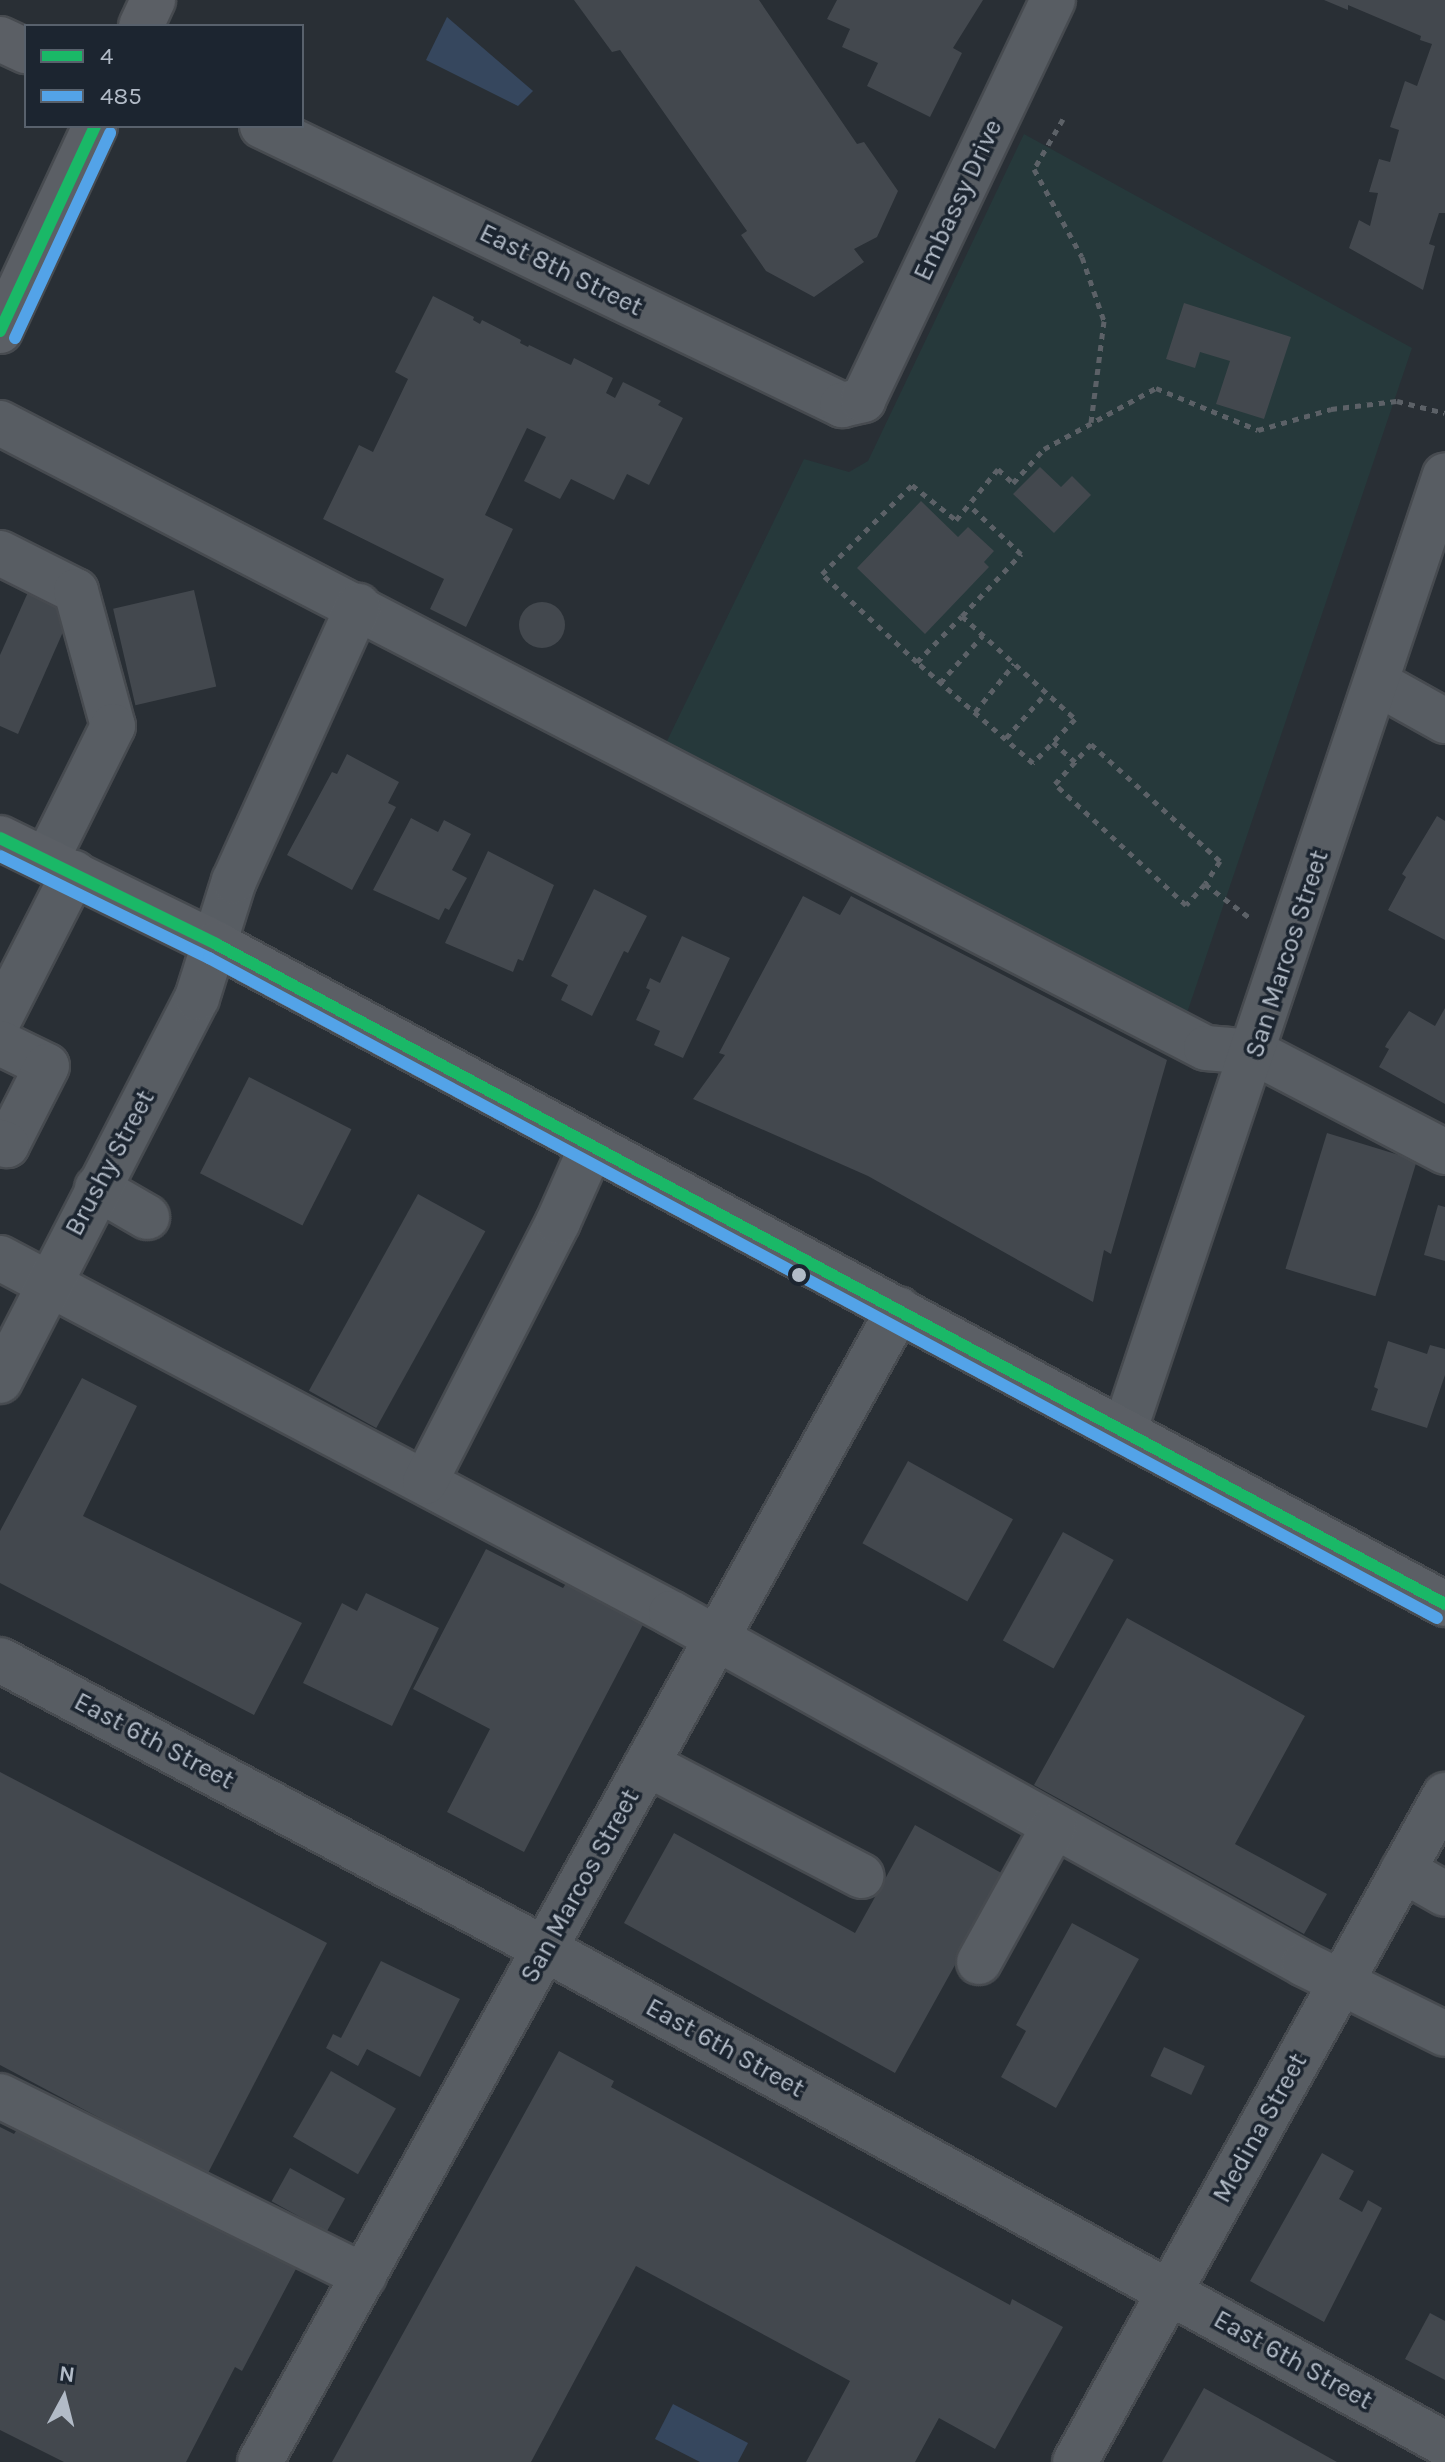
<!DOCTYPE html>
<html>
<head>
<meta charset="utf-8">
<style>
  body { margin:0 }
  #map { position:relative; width:1445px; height:2462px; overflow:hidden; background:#292f35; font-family:Karla,sans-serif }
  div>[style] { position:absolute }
  .green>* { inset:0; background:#26393b }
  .water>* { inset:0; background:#36475e }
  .building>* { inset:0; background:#43484e; transform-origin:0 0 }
  .round { border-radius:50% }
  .path>* { height:5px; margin-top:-2.5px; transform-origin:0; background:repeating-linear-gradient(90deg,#5c6167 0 6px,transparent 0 12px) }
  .roads { filter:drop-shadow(2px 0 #474b50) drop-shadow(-2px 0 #474b50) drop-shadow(0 2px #474b50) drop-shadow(0 -2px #474b50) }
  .minor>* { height:44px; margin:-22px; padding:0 22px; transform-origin:22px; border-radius:22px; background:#585d63 }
  .major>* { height:44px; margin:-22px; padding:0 22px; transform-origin:22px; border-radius:22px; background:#5b5f65 }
  .bus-1>* { height:12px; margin:-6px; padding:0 6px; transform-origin:6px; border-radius:6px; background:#1ab867 }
  .bus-2>* { height:12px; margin:-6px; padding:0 6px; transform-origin:6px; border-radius:6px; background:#53a3e8 }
  .dots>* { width:22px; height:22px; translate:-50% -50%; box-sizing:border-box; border:4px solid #1c2530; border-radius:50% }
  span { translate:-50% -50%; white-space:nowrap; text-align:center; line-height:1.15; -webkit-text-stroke:7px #1c2530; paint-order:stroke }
  .street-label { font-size:26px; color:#b2bbc7 }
  .legend { position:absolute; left:24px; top:24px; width:280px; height:104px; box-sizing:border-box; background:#1c2530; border:2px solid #58616c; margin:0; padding:10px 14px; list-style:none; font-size:24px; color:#b2bbc7 }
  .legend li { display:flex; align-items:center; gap:16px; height:40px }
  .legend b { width:40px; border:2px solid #58616c }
  .north { position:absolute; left:24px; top:2358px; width:80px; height:80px; -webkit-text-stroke:6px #1c2530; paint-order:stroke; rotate:7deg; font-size:22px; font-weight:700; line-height:32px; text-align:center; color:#b2bbc7 }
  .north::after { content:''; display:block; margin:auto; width:28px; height:36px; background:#b2bbc7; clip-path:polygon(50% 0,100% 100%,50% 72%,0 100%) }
</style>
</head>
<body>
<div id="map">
  <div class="green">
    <i style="clip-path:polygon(1024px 134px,1412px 348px,1187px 1013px,666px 743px,804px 459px,849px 472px,868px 461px)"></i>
  </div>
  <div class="water">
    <i style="clip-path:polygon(447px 17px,533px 91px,518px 106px,426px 60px)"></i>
    <i style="clip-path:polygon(673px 2404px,748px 2443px,738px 2462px,700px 2462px,655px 2439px)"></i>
  </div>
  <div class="building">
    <i style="clip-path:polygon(574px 0,759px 0,857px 144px,864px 142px,898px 191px,877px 237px,854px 249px,864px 262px,814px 297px,766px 271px,741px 235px,747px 231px,620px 50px,612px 52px)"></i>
    <i style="clip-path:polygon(837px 0,983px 0,953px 48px,962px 53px,930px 117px,867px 86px,878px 63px,842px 47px,850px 29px,827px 19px)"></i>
    <i style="clip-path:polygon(1324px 0,1445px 0,1445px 213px,1439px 213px,1429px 244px,1435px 246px,1423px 290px,1349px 248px,1359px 220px,1370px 226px,1378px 193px,1369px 192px,1379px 159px,1390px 162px,1399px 130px,1390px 127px,1405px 81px,1417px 86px,1432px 44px,1420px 40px,1421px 36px,1348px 5px,1348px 10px)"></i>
    <i style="clip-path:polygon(433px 296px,474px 317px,473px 320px,480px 324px,482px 320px,521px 340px,520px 343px,528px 347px,529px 345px,571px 365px,574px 358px,613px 378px,606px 393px,615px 398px,623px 382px,661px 401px,658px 405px,683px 418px,649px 485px,627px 474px,614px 500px,571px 479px,560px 499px,524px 481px,546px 437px,527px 428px,485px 515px,513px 529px,466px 627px,430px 609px,444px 579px,323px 519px,359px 445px,373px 452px,408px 379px,395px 372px)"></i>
    <i style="clip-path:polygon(1184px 303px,1291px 337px,1264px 419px,1216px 404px,1230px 361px,1200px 352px,1195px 368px,1166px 359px)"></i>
    <i style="clip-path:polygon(1040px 467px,1061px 487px,1072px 476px,1091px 495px,1054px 533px,1013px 494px)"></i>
    <i style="clip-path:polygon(921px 501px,958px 537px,968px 527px,994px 551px,984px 562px,989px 567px,925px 634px,857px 568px)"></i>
    <i style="clip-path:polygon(41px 563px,85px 582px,18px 734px,0 726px,0 655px)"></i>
    <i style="left:194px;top:590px;width:99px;height:83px;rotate:77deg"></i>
    <i class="round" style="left:519px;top:602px;width:46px;height:46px"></i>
    <i style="clip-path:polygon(347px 754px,399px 782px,388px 803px,396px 807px,352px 890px,287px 855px,332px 772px,337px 774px)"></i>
    <i style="clip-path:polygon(1437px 816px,1445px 821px,1445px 940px,1388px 910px,1406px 877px,1402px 874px)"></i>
    <i style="clip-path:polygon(411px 818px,438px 832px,444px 820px,471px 834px,452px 870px,467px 878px,449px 910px,445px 908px,439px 920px,373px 890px)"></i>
    <i style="clip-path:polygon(488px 851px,554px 885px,523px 961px,518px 959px,513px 972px,445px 943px)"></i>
    <i style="clip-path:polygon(594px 889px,647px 916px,628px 953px,624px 951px,592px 1016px,561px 1000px,568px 985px,551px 976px)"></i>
    <i style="clip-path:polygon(803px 896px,840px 915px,851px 896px,1167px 1060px,1111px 1254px,1104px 1250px,1093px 1302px,868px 1176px,693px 1099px,725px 1055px,719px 1053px)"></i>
    <i style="clip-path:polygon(682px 936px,730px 958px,683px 1058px,654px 1045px,660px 1031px,636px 1020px,650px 990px,646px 988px,650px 978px,660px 983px)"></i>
    <i style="clip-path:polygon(1445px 1008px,1445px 1104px,1379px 1067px,1389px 1049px,1385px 1047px,1387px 1043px,1409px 1011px,1435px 1026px)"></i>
    <i style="left:249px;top:1077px;width:115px;height:108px;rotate:27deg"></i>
    <i style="left:1327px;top:1133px;width:94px;height:142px;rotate:17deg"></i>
    <i style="left:418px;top:1194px;width:77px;height:225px;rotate:29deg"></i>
    <i style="clip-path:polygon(1438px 1205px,1445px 1207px,1445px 1261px,1424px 1255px)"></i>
    <i style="clip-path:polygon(1388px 1341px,1427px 1354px,1430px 1345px,1445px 1349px,1445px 1375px,1427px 1428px,1371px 1410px,1378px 1389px,1374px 1387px)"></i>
    <i style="clip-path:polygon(82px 1378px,137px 1406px,83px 1516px,302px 1623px,254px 1715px,0 1583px,0 1531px)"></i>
    <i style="left:908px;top:1461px;width:120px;height:94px;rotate:29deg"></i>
    <i style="left:1063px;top:1532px;width:58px;height:124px;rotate:29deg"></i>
    <i style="clip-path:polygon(486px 1549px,563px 1588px,569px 1579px,646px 1619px,524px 1852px,447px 1812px,490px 1729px,413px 1689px)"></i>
    <i style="clip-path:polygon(366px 1593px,439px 1628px,392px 1726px,303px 1683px,342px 1603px,357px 1611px)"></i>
    <i style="clip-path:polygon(1127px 1618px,1305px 1716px,1235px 1844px,1327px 1894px,1304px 1934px,1034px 1785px)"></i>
    <i style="clip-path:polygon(0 1772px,327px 1943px,207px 2175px,0 2065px)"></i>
    <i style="clip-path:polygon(915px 1825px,1005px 1875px,895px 2073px,624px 1923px,674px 1833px,855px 1933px)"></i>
    <i style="clip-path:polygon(1072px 1923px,1139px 1959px,1056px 2108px,1001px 2077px,1026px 2031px,1016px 2025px)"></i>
    <i style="clip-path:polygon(381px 1961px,460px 1999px,420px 2077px,367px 2049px,358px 2066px,326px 2048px,333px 2034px,341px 2038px)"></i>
    <i style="left:1164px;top:2047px;width:45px;height:32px;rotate:25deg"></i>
    <i style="clip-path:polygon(559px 2051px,614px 2081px,611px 2087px,1010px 2305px,1012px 2299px,1063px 2327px,995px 2449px,939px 2418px,915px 2462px,806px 2462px,850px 2381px,636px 2266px,531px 2462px,332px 2462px)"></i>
    <i style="left:331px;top:2071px;width:75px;height:76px;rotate:30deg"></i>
    <i style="clip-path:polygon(0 2127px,14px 2134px,18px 2128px,186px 2215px,188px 2211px,297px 2267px,242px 2371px,235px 2367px,186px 2462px,64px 2462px,0 2430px)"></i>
    <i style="clip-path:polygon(1322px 2153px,1354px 2171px,1339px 2199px,1362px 2212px,1368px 2200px,1382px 2208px,1324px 2322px,1250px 2281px)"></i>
    <i style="left:290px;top:2168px;width:63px;height:38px;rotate:29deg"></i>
    <i style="clip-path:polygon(1430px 2313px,1445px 2321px,1445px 2380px,1405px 2359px)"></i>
    <i style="clip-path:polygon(1204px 2388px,1337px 2462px,1162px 2462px)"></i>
  </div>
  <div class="path">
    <i style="left:1063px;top:119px;width:58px;rotate:120.1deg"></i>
    <i style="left:1034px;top:169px;width:100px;rotate:61.4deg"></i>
    <i style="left:1082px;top:257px;width:68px;rotate:71deg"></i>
    <i style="left:1104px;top:321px;width:102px;rotate:97.3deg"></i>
    <i style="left:962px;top:616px;width:153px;rotate:42.3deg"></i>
    <i style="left:1075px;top:719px;width:61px;rotate:133.7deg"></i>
    <i style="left:1033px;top:763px;width:154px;rotate:-139deg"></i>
    <i style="left:917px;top:662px;width:64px;rotate:-45.6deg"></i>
    <i style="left:962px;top:616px;width:86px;rotate:-46.4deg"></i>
    <i style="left:1021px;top:554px;width:71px;rotate:-136.7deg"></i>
    <i style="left:917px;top:662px;width:129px;rotate:-137.2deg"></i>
    <i style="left:822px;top:574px;width:127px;rotate:-44.7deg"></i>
    <i style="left:912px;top:485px;width:56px;rotate:38.5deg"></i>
    <i style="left:956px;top:520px;width:66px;rotate:-50.5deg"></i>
    <i style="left:998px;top:469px;width:21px;rotate:43deg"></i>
    <i style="left:1013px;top:483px;width:46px;rotate:-47.6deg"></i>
    <i style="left:1044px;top:449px;width:128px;rotate:-28.6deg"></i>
    <i style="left:1156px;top:388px;width:110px;rotate:22.4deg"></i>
    <i style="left:1258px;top:430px;width:76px;rotate:-16deg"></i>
    <i style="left:1331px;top:409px;width:66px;rotate:-6.9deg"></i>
    <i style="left:1397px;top:401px;width:49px;rotate:14deg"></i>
    <i style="left:940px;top:683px;width:64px;rotate:-48.1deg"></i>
    <i style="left:975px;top:712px;width:62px;rotate:-50.9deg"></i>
    <i style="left:1006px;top:738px;width:60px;rotate:-48.4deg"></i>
    <i style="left:1053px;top:742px;width:30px;rotate:42deg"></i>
    <i style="left:1205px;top:884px;width:28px;rotate:132deg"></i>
    <i style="left:1186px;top:905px;width:178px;rotate:-137.3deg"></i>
    <i style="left:1055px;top:784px;width:54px;rotate:-48deg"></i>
    <i style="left:1091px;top:744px;width:174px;rotate:42.2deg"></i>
    <i style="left:1220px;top:861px;width:27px;rotate:123deg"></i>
    <i style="left:1205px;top:884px;width:56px;rotate:37.1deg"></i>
  </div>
  <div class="roads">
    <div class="minor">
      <i style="left:262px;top:126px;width:644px;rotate:25.69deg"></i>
      <i style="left:842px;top:405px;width:22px;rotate:-13deg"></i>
      <i style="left:863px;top:400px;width:443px;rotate:-64.6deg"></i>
      <i style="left:0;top:423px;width:1358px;rotate:27.4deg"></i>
      <i style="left:1206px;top:1048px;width:48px;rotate:4.8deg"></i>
      <i style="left:1254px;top:1052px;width:216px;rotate:27.6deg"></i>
      <i style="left:0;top:553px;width:85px;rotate:26.6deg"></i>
      <i style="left:76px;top:591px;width:140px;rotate:74.7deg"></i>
      <i style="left:113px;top:726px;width:148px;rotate:116.4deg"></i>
      <i style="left:1377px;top:683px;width:78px;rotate:29.2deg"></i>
      <i style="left:0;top:1018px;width:163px;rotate:-63deg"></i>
      <i style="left:0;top:1043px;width:52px;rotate:26.1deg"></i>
      <i style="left:47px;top:1066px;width:89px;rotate:116.9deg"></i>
      <i style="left:7px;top:1145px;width:8px;rotate:-157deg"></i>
      <i style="left:97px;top:1188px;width:58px;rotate:30.1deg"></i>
      <i style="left:0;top:1258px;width:759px;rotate:27.88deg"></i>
      <i style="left:671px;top:1613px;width:724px;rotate:29.01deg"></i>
      <i style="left:1304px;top:1964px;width:157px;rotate:26.4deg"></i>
      <i style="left:0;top:1381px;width:431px;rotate:-62.8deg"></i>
      <i style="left:197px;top:998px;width:123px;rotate:-72.5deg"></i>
      <i style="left:234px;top:881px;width:302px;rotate:-65.7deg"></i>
      <i style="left:1124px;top:1432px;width:1009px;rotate:-71.46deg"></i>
      <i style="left:425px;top:1482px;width:292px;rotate:-62.9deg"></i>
      <i style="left:558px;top:1222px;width:81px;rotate:-66deg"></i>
      <i style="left:0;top:1660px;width:617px;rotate:27.94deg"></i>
      <i style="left:545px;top:1949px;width:1027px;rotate:28.81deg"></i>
      <i style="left:647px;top:1764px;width:242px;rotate:27.6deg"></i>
      <i style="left:1403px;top:1870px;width:48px;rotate:29.7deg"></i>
      <i style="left:979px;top:1962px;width:155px;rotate:-61.1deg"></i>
      <i style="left:0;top:2096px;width:406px;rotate:26.3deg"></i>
      <i style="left:260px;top:2462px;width:1318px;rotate:-61deg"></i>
      <i style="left:1075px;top:2462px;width:763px;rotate:-60.98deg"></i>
    </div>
    <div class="major">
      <i style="left:141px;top:26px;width:29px;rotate:-65deg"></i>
      <i style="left:0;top:39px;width:29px;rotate:25deg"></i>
      <i style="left:0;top:331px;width:226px;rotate:-65.1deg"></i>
      <i style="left:0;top:838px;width:241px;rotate:26.1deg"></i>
      <i style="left:216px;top:944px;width:1395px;rotate:28.24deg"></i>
    </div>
  </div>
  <div class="bus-1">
    <i style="left:0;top:331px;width:226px;rotate:-65.1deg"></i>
    <i style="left:0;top:838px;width:241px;rotate:26.1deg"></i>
    <i style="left:216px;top:944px;width:1395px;rotate:28.24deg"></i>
  </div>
  <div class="bus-2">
    <i style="left:15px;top:338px;width:226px;rotate:-65.1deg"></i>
    <i style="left:0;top:856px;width:233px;rotate:26deg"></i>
    <i style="left:209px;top:958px;width:1394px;rotate:28.26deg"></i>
  </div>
  <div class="dots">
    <i style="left:799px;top:1275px;background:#b2bbc7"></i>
  </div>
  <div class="street-label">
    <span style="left:958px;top:200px;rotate:-65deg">Embassy Drive</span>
    <span style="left:561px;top:270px;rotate:26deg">East 8th Street</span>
    <span style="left:1287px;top:954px;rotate:-72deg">San Marcos Street</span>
    <span style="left:110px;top:1163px;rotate:-62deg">Brushy Street</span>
    <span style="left:154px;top:1741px;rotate:28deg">East 6th Street</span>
    <span style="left:580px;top:1886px;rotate:-61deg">San Marcos Street</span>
    <span style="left:725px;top:2048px;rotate:29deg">East 6th Street</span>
    <span style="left:1260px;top:2128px;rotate:-61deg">Medina Street</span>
    <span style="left:1293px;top:2360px;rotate:29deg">East 6th Street</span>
  </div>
  <ul class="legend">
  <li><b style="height:10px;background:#1ab867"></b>4</li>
  <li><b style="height:10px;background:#53a3e8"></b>485</li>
  </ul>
  <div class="north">N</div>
</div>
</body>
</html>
